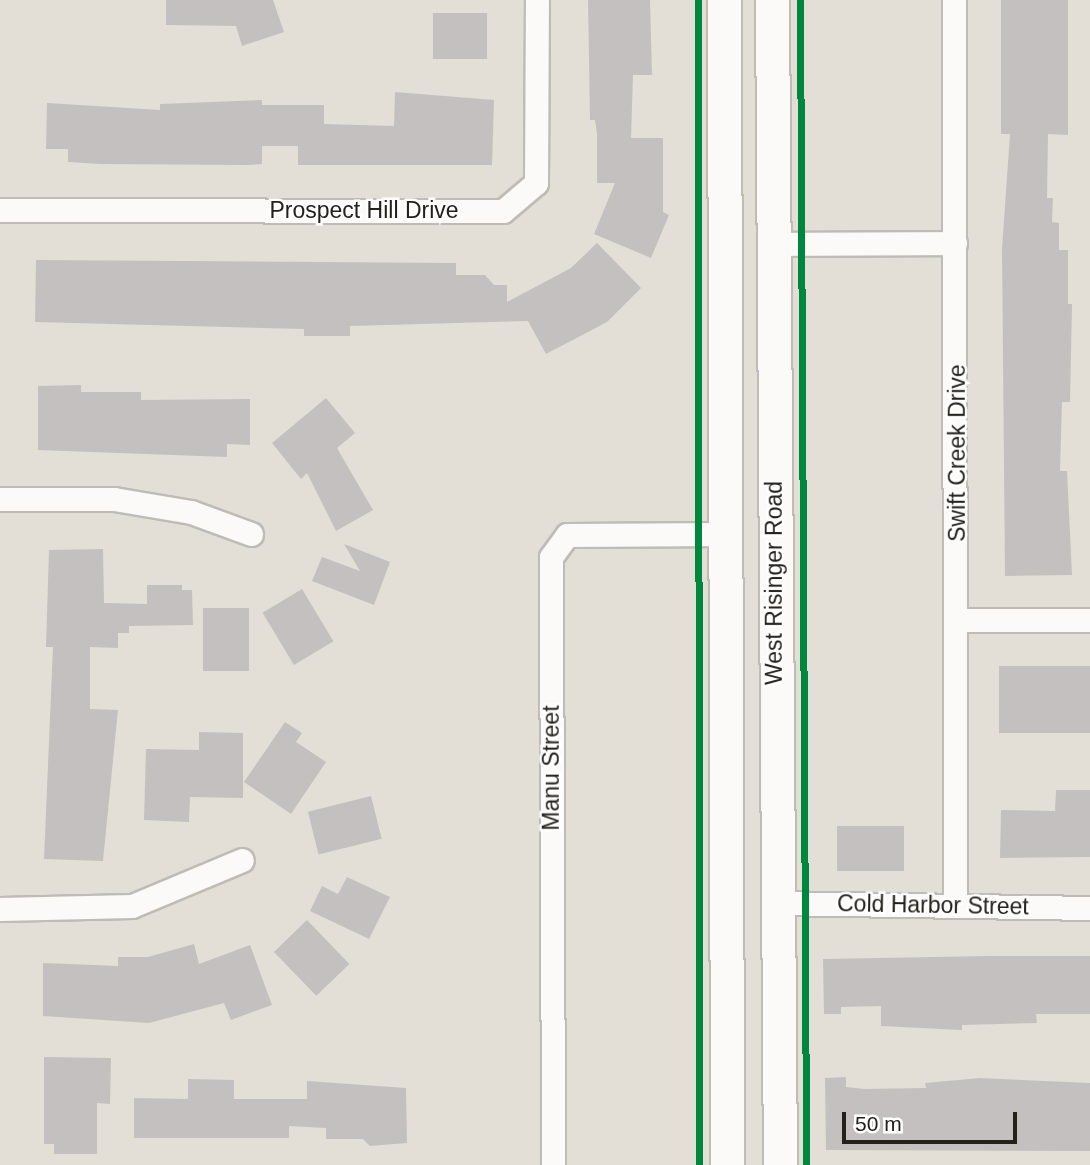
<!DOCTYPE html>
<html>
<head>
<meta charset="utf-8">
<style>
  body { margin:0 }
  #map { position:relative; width:1090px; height:1165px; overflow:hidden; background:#e3dfd6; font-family:Arial,sans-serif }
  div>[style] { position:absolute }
  .building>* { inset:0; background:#c3c0bf; transform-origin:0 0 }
  .roads { filter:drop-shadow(2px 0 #bebcb5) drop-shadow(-2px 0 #bebcb5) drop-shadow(0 2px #bebcb5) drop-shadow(0 -2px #bebcb5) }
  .street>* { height:23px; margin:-11.5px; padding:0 11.5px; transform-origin:11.5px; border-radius:11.5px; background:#fbfaf9 }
  .secondary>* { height:33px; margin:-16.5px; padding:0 16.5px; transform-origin:16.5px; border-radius:16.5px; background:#fbfaf9 }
  .cycleway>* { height:7px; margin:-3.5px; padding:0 3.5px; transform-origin:3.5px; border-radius:3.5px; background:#00873e }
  span { translate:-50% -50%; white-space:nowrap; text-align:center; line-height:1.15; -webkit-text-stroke:5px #fff; paint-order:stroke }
  .street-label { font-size:23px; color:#23211a }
  .scale { position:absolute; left:842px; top:1112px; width:175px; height:32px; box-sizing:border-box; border:4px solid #23211a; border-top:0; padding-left:9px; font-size:21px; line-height:24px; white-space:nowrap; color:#23211a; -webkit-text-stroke:5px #fff; paint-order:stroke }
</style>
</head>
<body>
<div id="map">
  <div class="building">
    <i style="clip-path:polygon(166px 0,273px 0,284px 32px,242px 46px,236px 26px,166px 25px)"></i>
    <i style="clip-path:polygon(588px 0,650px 0,652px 75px,633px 75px,631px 138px,663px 138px,663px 212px,669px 215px,651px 258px,594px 234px,615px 183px,597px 183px,597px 133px,595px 120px,590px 120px)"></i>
    <i style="clip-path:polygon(1001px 0,1068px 0,1068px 135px,1048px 134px,1047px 198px,1053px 198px,1052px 222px,1059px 223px,1059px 250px,1068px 250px,1068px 304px,1072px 304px,1070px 402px,1062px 402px,1060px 471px,1067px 471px,1072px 575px,1005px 576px,1002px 249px,1010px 134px,1001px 134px)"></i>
    <i style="left:433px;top:13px;width:54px;height:46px"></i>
    <i style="clip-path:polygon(395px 92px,494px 100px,492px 165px,298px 165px,298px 146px,262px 146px,262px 164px,247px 165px,101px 164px,68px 162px,68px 149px,46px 149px,47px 103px,160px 110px,160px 104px,262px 100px,262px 105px,324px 105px,324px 124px,394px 126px)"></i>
    <i style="clip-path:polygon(597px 243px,641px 288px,607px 322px,546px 354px,528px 321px,350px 326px,350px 336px,304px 336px,304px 329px,35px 322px,36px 260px,456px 263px,456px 275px,485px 275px,494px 285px,507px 285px,507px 302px,571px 268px)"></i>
    <i style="clip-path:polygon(81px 385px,81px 392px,141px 392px,141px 400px,250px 399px,250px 445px,227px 444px,227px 457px,38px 450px,38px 386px)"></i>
    <i style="clip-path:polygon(326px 398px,355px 433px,337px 448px,373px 510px,336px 531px,307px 473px,301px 479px,272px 443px)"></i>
    <i style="clip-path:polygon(344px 544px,390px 562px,374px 605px,312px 581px,322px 557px,360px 571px)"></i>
    <i style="clip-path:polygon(103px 549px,104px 603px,147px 604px,147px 585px,182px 585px,182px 590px,192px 590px,193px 625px,129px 626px,129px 633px,118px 633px,118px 648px,90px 647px,90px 709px,118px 710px,103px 861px,44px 859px,53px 647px,46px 647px,49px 550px)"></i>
    <i style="left:302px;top:589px;width:61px;height:46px;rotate:59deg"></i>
    <i style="left:203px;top:608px;width:46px;height:63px"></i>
    <i style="left:1090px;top:666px;width:67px;height:91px;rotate:90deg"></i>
    <i style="clip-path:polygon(285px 722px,302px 733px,296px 742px,326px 762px,291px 814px,244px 782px)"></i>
    <i style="clip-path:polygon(199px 732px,243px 733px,243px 798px,190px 797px,189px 822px,144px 820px,146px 749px,199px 750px)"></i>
    <i style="clip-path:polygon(1056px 790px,1090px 790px,1090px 857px,1000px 858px,1001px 810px,1055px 811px)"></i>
    <i style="left:371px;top:796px;width:44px;height:65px;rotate:76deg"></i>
    <i style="left:837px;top:826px;width:67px;height:45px"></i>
    <i style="clip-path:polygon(347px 877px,390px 897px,369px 939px,310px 911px,322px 886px,338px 894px)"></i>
    <i style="left:307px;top:920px;width:61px;height:46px;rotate:46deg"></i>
    <i style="clip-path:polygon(194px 944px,199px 964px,250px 945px,272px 1005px,231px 1020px,224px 1003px,149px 1023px,43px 1016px,43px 963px,118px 966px,118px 957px,148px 957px)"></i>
    <i style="clip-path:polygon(990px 956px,1090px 956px,1090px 1014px,1036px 1014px,1037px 1023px,962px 1025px,962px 1030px,881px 1026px,881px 1006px,841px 1007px,841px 1014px,824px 1014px,823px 959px)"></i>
    <i style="clip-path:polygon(44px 1057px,111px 1058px,110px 1104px,97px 1103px,97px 1154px,54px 1154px,54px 1144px,44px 1144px)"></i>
    <i style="clip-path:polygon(846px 1077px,846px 1087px,864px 1089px,926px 1088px,925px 1083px,980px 1078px,1090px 1083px,1090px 1151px,826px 1150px,825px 1078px)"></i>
    <i style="clip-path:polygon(188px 1079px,234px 1080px,234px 1099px,307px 1099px,307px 1081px,406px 1088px,407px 1143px,370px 1146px,363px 1139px,326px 1139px,326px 1128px,289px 1126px,289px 1138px,134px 1138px,134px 1098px,188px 1099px)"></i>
  </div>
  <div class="roads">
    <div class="street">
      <i style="left:954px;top:0;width:906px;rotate:89.94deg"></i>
      <i style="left:0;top:210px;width:503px;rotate:0.11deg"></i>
      <i style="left:503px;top:211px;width:43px;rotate:-40.3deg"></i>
      <i style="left:536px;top:183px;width:183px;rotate:-89.7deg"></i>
      <i style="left:773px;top:244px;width:182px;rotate:-0.3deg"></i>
      <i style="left:0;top:499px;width:114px"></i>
      <i style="left:114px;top:499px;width:78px;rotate:9.6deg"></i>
      <i style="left:191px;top:512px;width:64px;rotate:20.1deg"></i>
      <i style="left:958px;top:620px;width:132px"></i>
      <i style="left:775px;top:903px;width:315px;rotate:0.9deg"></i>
      <i style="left:0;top:909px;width:132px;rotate:-1.3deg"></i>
      <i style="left:132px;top:906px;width:119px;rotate:-22.7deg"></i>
      <i style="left:553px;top:1165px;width:608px;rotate:-90.19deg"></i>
      <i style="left:551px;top:557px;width:27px;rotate:-54deg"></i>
      <i style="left:567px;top:535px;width:159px;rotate:-0.4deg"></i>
    </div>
    <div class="secondary">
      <i style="left:724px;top:0;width:1165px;rotate:89.85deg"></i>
      <i style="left:772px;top:0;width:1165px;rotate:89.61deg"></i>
    </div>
  </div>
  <div class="cycleway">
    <i style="left:698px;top:0;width:1165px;rotate:89.95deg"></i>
    <i style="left:800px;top:0;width:1165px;rotate:89.7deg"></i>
  </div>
  <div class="street-label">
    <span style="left:364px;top:210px">Prospect Hill Drive</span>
    <span style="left:957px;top:453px;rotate:-90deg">Swift Creek Drive</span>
    <span style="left:774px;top:583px;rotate:-90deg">West Risinger Road</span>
    <span style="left:551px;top:768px;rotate:-90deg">Manu Street</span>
    <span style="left:933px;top:905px;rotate:1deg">Cold Harbor Street</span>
  </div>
  <div class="scale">50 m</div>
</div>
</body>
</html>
